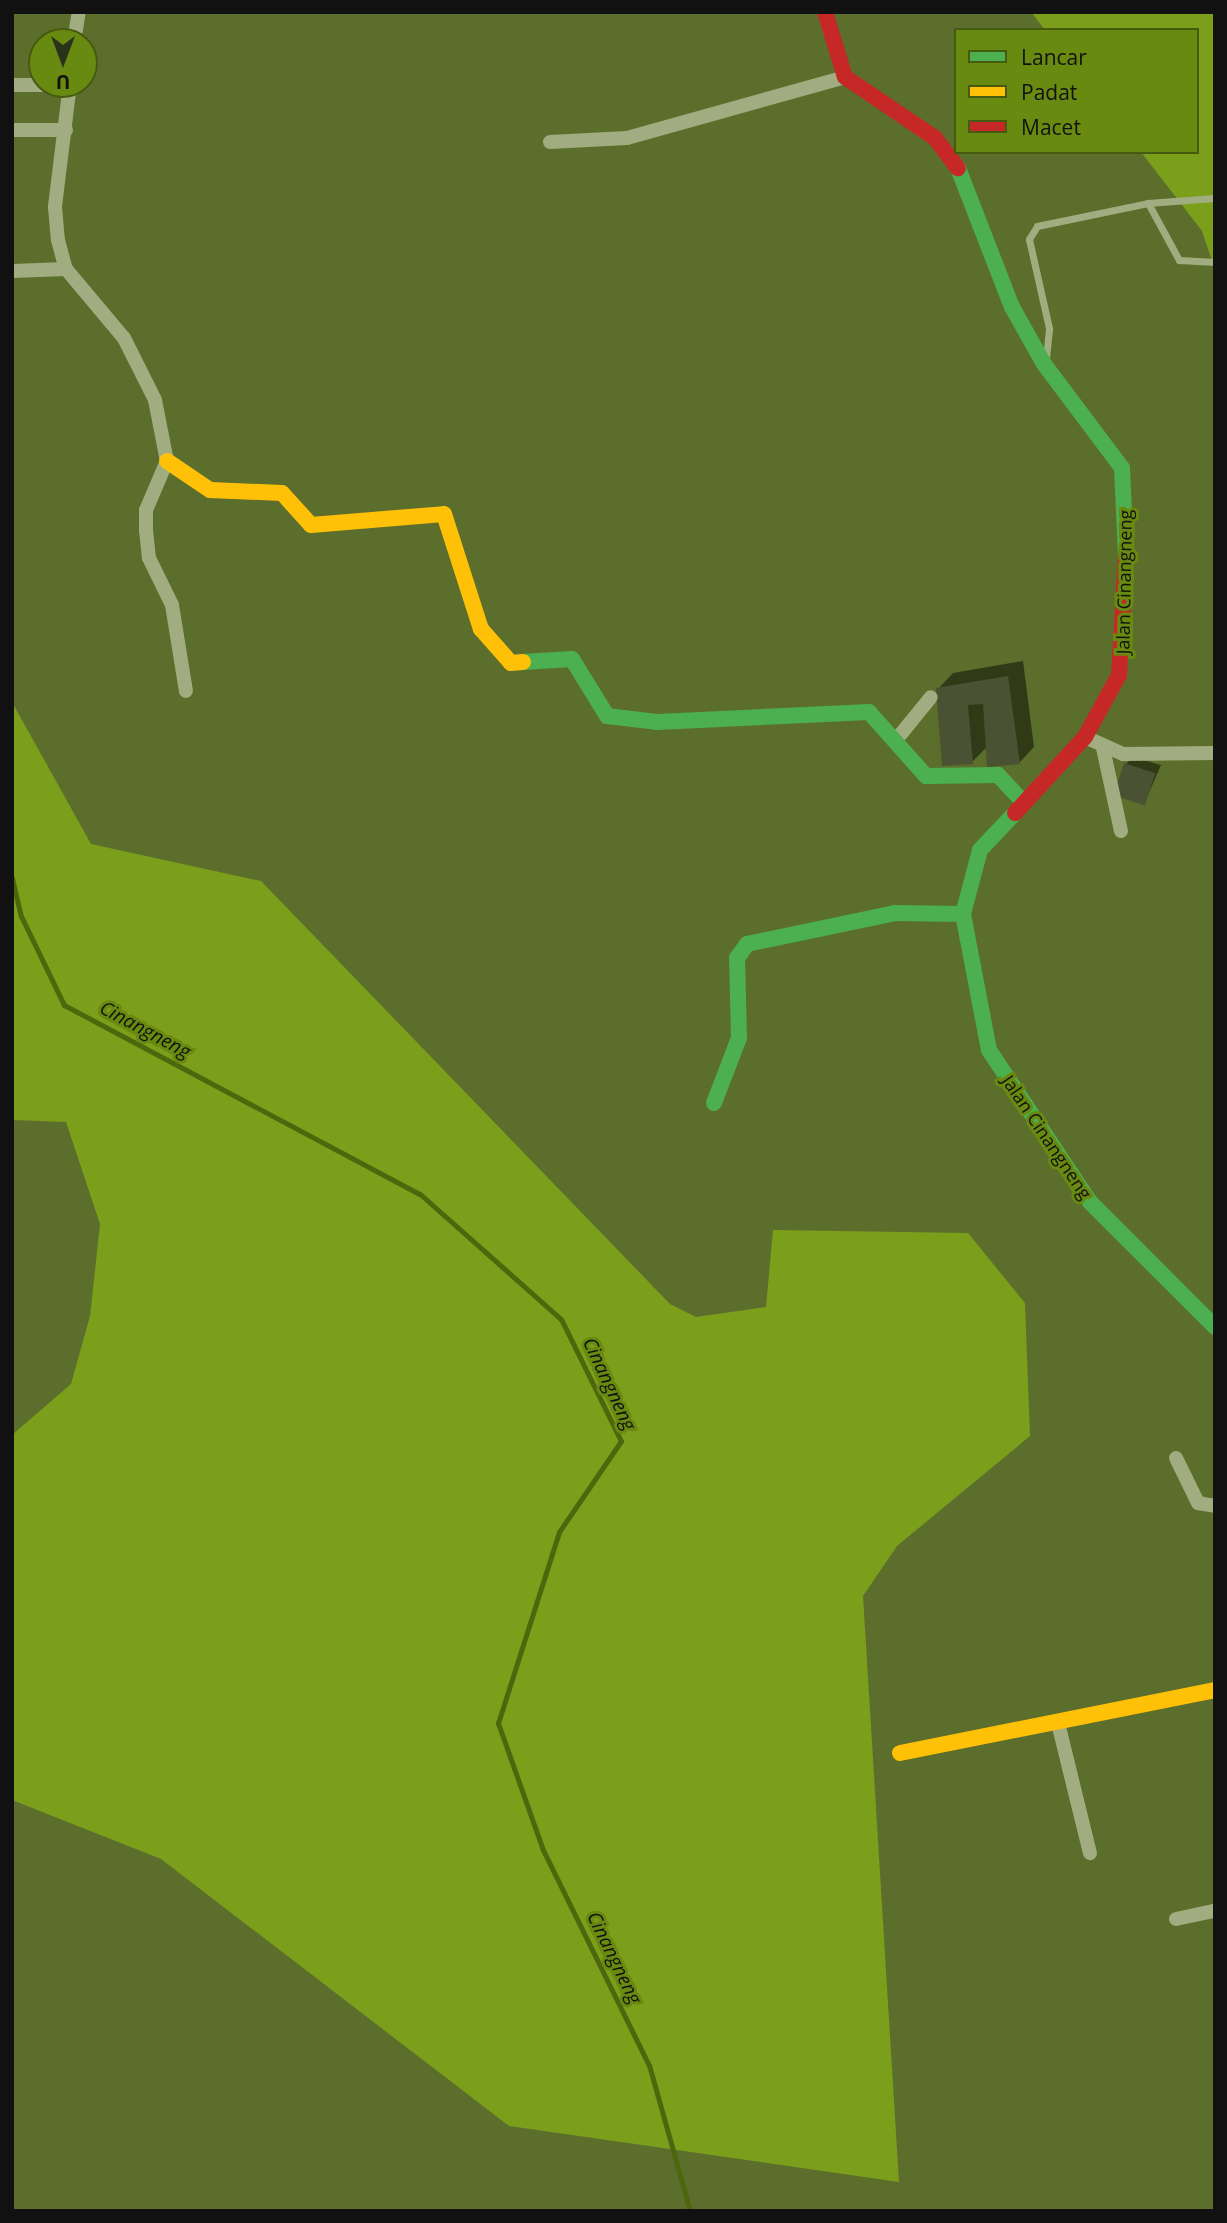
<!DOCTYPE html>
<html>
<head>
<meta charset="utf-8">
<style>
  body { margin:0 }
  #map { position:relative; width:1227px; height:2223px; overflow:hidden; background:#5c6e2c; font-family:"Open Sans",sans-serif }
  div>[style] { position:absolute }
  .green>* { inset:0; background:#7b9e1b }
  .shadow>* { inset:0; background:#0007 }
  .stream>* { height:5px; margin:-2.5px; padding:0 2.5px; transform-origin:2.5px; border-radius:2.5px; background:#4d670d }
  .building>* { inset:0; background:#4a5233; transform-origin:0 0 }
  .lane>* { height:7px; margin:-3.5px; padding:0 3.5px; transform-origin:3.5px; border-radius:3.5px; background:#a1ad80 }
  .street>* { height:14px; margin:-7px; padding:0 7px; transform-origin:7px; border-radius:7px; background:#a1ad80 }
  .fast>* { height:16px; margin:-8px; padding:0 8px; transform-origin:8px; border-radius:8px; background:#4caf50 }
  .slow>* { height:16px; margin:-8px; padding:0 8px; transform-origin:8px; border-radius:8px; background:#ffc107 }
  .jam>* { height:16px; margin:-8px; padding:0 8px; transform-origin:8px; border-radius:8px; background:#c62828 }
  span { translate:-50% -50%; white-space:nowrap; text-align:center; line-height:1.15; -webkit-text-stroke:6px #698a10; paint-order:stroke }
  .street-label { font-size:18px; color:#111 }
  .water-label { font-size:19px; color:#111; font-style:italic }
  .frame { position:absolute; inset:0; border:14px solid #111; pointer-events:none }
  .legend { position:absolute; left:954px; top:28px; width:245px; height:126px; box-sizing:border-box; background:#698a10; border:2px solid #465a10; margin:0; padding:9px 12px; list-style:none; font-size:21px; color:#111 }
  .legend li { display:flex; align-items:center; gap:14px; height:35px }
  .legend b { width:35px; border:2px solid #465a10 }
  .north { position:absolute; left:28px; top:28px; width:70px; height:70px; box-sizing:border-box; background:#698a10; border:2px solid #465a10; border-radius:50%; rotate:180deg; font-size:19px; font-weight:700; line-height:28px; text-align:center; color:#111 }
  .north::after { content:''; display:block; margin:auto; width:24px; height:32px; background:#2b321a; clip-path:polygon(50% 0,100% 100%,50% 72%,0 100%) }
</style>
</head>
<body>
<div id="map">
  <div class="green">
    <i style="clip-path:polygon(1031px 12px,1215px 12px,1215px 270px,1202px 231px,1141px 152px,1197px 152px,1197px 30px,1045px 30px)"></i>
    <i style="clip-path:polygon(12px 702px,91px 844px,261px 881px,670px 1304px,696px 1317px,766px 1307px,773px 1230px,968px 1233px,1025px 1303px,1030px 1436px,897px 1546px,863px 1596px,899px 2182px,509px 2126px,161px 1859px,12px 1800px,12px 1435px,71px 1384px,90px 1316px,100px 1224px,66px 1122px,12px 1120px)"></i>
  </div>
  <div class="shadow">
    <i style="clip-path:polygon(1023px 661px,1034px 747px,1019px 763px,988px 746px,972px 762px,938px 689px,953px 673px)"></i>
    <i style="clip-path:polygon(1133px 757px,1161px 765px,1145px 802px,1126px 764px)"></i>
  </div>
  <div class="stream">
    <i style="left:12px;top:878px;width:39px;rotate:77deg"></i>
    <i style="left:21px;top:916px;width:99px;rotate:64.2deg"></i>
    <i style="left:64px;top:1005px;width:403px;rotate:28deg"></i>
    <i style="left:420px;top:1194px;width:188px;rotate:41.6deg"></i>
    <i style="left:561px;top:1319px;width:136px;rotate:63.8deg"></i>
    <i style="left:621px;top:1441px;width:110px;rotate:124.3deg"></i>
    <i style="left:559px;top:1532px;width:201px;rotate:107.7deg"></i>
    <i style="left:498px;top:1723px;width:135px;rotate:70.5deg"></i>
    <i style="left:543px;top:1850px;width:240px;rotate:63.8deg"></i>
    <i style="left:649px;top:2065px;width:152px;rotate:74.3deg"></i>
  </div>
  <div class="building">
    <i style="clip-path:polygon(1008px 676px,1020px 764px,987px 767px,983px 704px,968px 705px,973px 764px,942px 766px,936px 688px)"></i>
    <i style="left:1124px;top:763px;width:33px;height:34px;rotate:18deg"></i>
  </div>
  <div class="lane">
    <i style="left:1148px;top:203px;width:67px;rotate:-4.3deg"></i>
    <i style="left:1046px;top:358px;width:30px;rotate:-84deg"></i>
    <i style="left:1049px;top:328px;width:91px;rotate:-102.7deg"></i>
    <i style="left:1029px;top:239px;width:15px;rotate:-58deg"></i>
    <i style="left:1037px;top:226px;width:113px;rotate:-11.7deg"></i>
    <i style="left:1148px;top:203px;width:65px;rotate:61.5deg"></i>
    <i style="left:1179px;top:260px;width:36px;rotate:3deg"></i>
  </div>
  <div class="street">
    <i style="left:74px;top:42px;width:30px;rotate:-81deg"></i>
    <i style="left:70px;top:84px;width:124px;rotate:97deg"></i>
    <i style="left:55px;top:207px;width:33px;rotate:85deg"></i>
    <i style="left:58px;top:240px;width:30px;rotate:75deg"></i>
    <i style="left:66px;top:269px;width:90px;rotate:50deg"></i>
    <i style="left:124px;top:338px;width:69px;rotate:63.4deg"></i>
    <i style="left:155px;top:400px;width:62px;rotate:78.9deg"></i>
    <i style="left:167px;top:461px;width:53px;rotate:113.2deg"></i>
    <i style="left:146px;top:510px;width:20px;rotate:90deg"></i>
    <i style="left:146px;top:530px;width:28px;rotate:84deg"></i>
    <i style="left:149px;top:558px;width:52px;rotate:63.9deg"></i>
    <i style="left:172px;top:605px;width:87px;rotate:80.8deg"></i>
    <i style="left:12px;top:85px;width:58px"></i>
    <i style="left:12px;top:130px;width:54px"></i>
    <i style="left:550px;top:142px;width:77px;rotate:-3deg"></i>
    <i style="left:627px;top:138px;width:226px;rotate:-15.6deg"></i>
    <i style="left:12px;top:271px;width:54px;rotate:-2.1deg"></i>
    <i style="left:1085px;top:737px;width:42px;rotate:24.1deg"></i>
    <i style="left:1123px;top:754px;width:92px;rotate:-0.6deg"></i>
    <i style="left:896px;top:740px;width:55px;rotate:-50.9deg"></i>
    <i style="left:1103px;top:748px;width:85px;rotate:77.8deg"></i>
    <i style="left:1176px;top:1458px;width:50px;rotate:63.9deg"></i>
    <i style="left:1198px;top:1503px;width:17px;rotate:10deg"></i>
    <i style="left:1058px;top:1723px;width:134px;rotate:76.2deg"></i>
    <i style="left:1176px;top:1919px;width:40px;rotate:-12deg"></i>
  </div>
  <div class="fast">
    <i style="left:958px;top:168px;width:149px;rotate:68.8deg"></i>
    <i style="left:1012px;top:307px;width:65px;rotate:60.7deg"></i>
    <i style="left:1044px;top:364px;width:130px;rotate:53.1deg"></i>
    <i style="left:1122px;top:468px;width:89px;rotate:87.4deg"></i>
    <i style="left:523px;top:662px;width:49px;rotate:-3.5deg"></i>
    <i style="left:572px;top:659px;width:67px;rotate:58.4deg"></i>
    <i style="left:607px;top:716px;width:50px;rotate:6.8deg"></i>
    <i style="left:657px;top:722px;width:212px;rotate:-2.7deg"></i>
    <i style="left:869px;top:712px;width:86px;rotate:48.3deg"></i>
    <i style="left:926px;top:776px;width:72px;rotate:-0.8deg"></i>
    <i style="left:998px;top:775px;width:34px;rotate:47deg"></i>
    <i style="left:1015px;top:813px;width:51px;rotate:133.4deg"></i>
    <i style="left:980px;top:850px;width:66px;rotate:104.9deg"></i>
    <i style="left:963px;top:914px;width:138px;rotate:79.2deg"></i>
    <i style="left:989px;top:1050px;width:182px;rotate:56.4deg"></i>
    <i style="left:1090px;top:1202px;width:177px;rotate:45deg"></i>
    <i style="left:714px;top:1103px;width:70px;rotate:-69deg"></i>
    <i style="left:739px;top:1038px;width:80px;rotate:-91.4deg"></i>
    <i style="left:737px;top:958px;width:17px;rotate:-54deg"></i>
    <i style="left:747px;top:944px;width:151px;rotate:-11.8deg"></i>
    <i style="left:895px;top:913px;width:68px;rotate:0.8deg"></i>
  </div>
  <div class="slow">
    <i style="left:167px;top:461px;width:52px;rotate:34deg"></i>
    <i style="left:210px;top:490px;width:72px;rotate:2.4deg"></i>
    <i style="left:282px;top:493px;width:43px;rotate:47.8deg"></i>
    <i style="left:311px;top:525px;width:133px;rotate:-4.7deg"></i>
    <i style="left:444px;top:514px;width:121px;rotate:72.2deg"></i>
    <i style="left:481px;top:629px;width:45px;rotate:48.6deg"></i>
    <i style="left:511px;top:663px;width:12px;rotate:-5deg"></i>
    <i style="left:900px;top:1753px;width:321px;rotate:-11.3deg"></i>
  </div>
  <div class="jam">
    <i style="left:825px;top:12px;width:68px;rotate:72.9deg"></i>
    <i style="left:845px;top:77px;width:109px;rotate:34.1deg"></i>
    <i style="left:935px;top:138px;width:38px;rotate:53deg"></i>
    <i style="left:1015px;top:813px;width:103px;rotate:-47.4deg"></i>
    <i style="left:1085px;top:737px;width:71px;rotate:-61.3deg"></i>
    <i style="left:1119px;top:675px;width:118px;rotate:-86.6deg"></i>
  </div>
  <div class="street-label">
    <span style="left:1124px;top:582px;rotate:-89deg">Jalan Cinangneng</span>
    <span style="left:1047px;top:1137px;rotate:56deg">Jalan Cinangneng</span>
  </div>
  <div class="water-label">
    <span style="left:145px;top:1030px;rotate:28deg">Cinangneng</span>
    <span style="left:609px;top:1384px;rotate:65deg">Cinangneng</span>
    <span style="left:614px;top:1958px;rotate:64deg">Cinangneng</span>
  </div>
  <div class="frame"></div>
  <ul class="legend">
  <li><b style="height:9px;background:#4caf50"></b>Lancar</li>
  <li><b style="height:9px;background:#ffc107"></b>Padat</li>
  <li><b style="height:9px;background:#c62828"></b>Macet</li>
  </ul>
  <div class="north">U</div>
</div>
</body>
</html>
